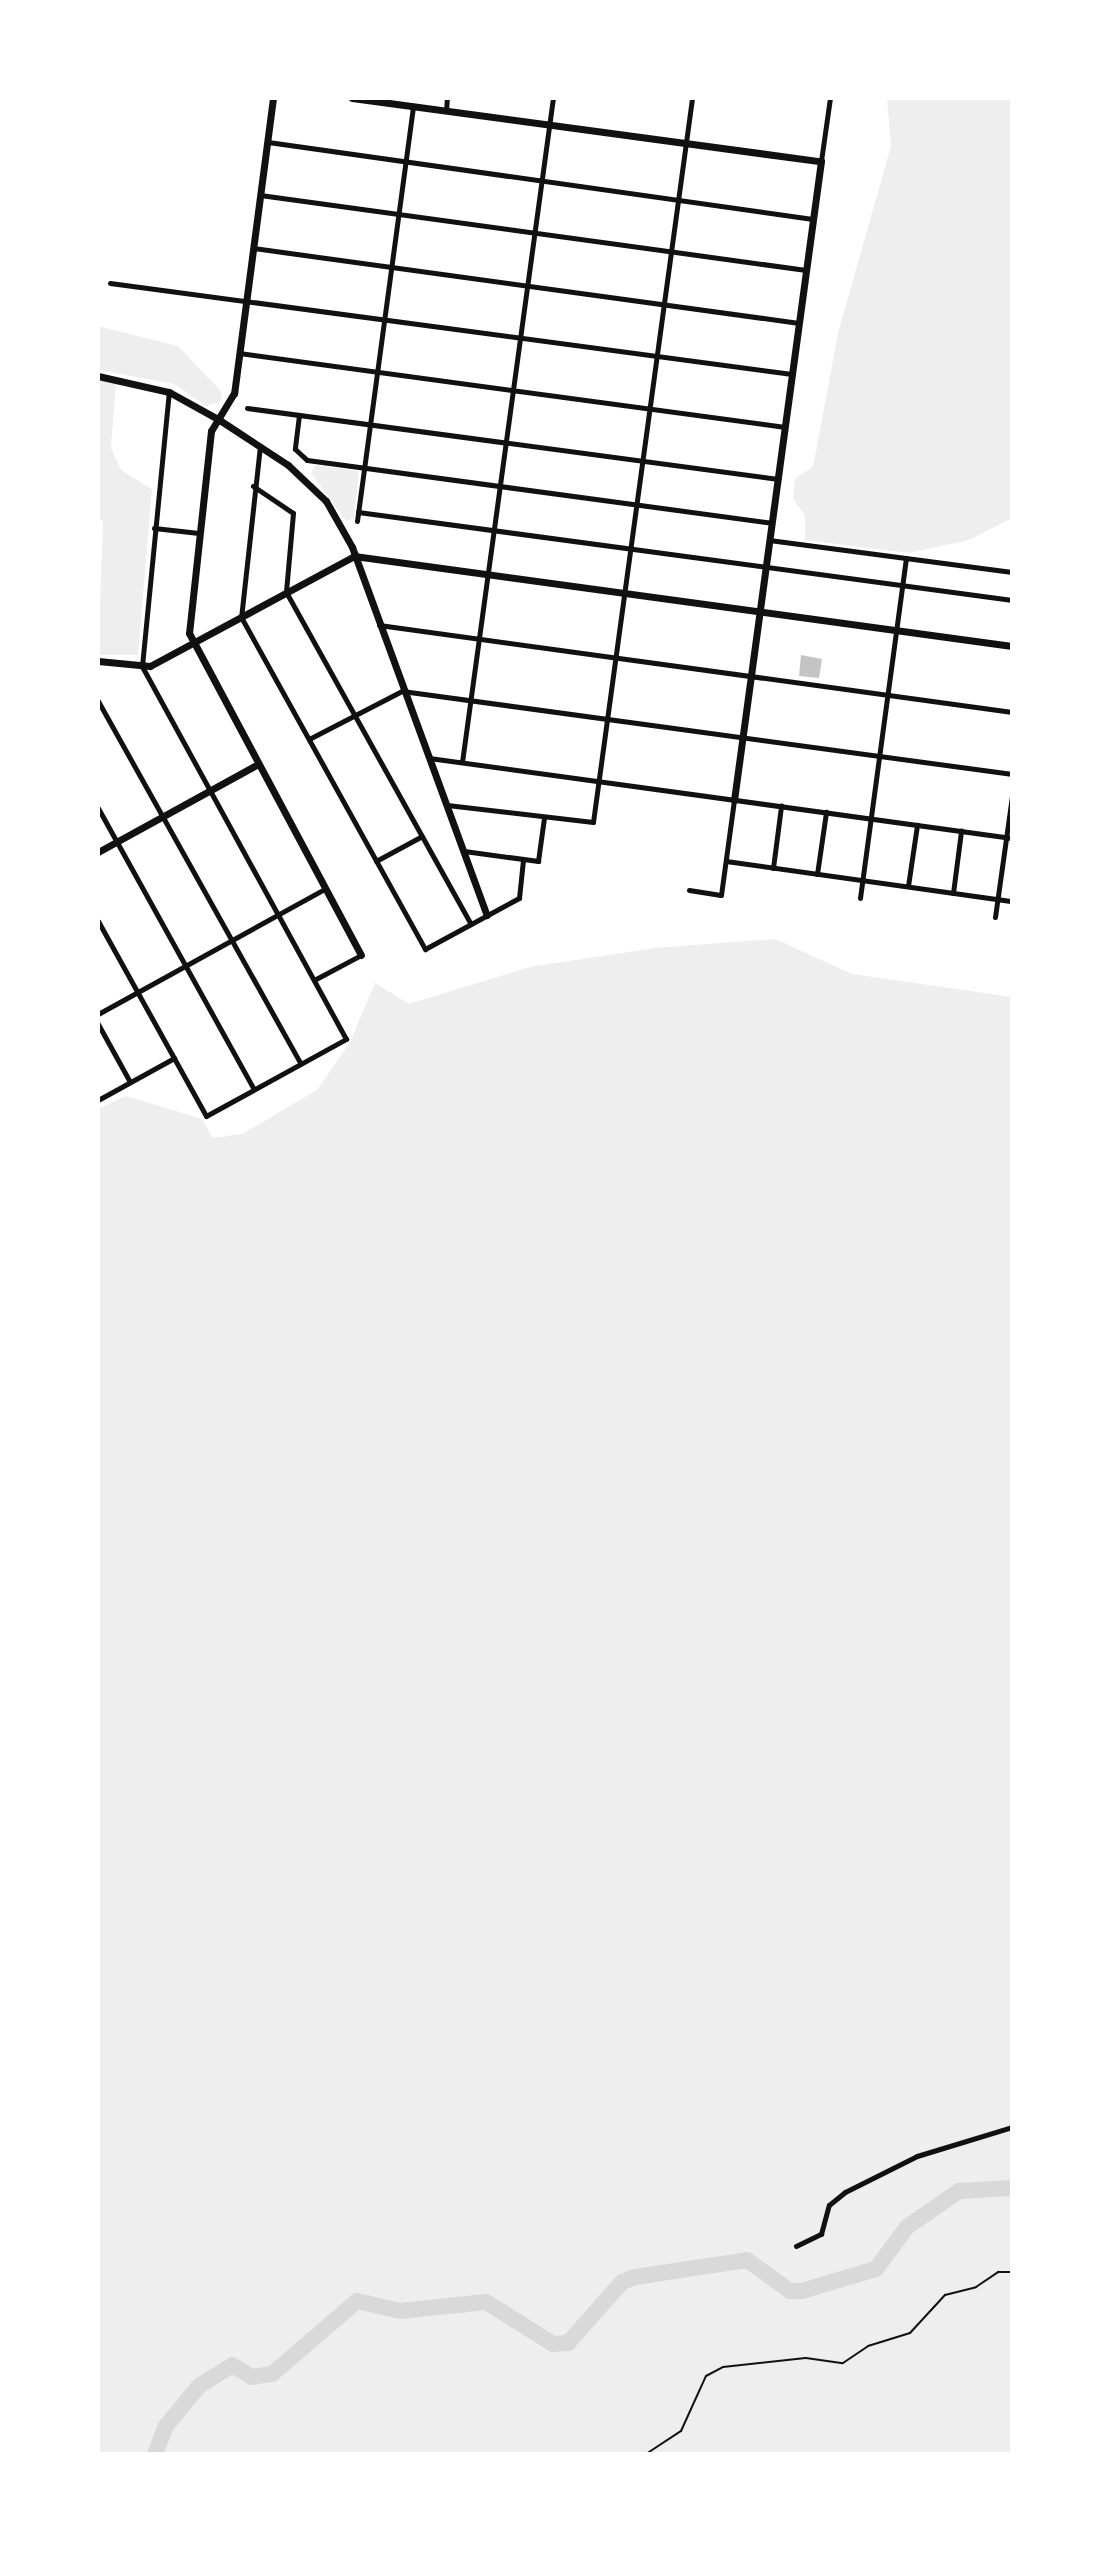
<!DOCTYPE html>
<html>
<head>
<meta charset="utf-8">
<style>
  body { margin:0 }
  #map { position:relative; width:1110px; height:2552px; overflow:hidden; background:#fff; font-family:"Archivo Narrow",sans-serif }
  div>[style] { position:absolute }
  .green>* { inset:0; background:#eee }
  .river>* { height:16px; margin:-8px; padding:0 8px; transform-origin:8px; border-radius:8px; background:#d9d9d9 }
  .building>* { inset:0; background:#c4c4c4 }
  .path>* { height:2px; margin:-1px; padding:0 1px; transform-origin:1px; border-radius:1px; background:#111 }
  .minor>* { height:5px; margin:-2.5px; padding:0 2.5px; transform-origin:2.5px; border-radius:2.5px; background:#111 }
  .tertiary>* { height:7px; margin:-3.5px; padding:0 3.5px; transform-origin:3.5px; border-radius:3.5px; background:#111 }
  span { translate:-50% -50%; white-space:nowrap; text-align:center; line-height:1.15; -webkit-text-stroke:7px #fff; paint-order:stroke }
  .frame { position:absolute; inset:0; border:100px solid #fff; pointer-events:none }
</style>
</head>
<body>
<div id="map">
  <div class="green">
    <i style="clip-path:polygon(887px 98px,1012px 98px,1012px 518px,969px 540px,909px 553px,805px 540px,805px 515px,793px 499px,795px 478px,813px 467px,838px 333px,891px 146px)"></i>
    <i style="clip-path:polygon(98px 326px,178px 346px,221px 391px,222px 401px,206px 406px,174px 384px,98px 370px)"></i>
    <i style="clip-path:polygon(98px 379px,116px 383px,111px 448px,121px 470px,152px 489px,138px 655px,98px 655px,103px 522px,98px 518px)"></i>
    <i style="clip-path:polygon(316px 465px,359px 471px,354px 518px,346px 521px,311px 473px)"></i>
    <i style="clip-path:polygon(775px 939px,852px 974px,1012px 997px,1012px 2454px,98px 2454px,98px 1109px,126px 1096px,202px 1119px,213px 1138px,242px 1134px,317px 1090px,350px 1042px,375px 983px,409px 1004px,530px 967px,655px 948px)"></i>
  </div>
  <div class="river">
    <i style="left:155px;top:2454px;width:30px;rotate:-69deg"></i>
    <i style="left:166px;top:2426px;width:52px;rotate:-50.5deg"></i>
    <i style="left:199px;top:2386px;width:39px;rotate:-32deg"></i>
    <i style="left:232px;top:2365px;width:23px;rotate:31deg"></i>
    <i style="left:252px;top:2377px;width:20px;rotate:-9deg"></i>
    <i style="left:272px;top:2374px;width:112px;rotate:-40.7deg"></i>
    <i style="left:357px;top:2301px;width:44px;rotate:13.1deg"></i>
    <i style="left:400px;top:2311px;width:86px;rotate:-6deg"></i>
    <i style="left:486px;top:2302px;width:79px;rotate:32.1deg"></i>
    <i style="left:553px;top:2344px;width:15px;rotate:-4deg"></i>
    <i style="left:568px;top:2343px;width:81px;rotate:-48.5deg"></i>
    <i style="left:622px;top:2282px;width:14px;rotate:-21deg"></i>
    <i style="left:635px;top:2277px;width:113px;rotate:-8.6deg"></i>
    <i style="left:747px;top:2260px;width:53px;rotate:35.8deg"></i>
    <i style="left:790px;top:2291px;width:12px"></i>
    <i style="left:802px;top:2291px;width:77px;rotate:-16.6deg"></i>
    <i style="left:876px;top:2269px;width:52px;rotate:-53.6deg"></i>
    <i style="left:907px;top:2227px;width:63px;rotate:-34.7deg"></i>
    <i style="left:959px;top:2191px;width:53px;rotate:-3.2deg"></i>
  </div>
  <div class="building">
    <i style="clip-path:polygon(801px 655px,822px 659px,819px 678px,799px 676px)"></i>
  </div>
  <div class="path">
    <i style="left:646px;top:2454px;width:42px;rotate:-33.3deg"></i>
    <i style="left:681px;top:2431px;width:60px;rotate:-65.6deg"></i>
    <i style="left:706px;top:2376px;width:19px;rotate:-28deg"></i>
    <i style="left:723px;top:2367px;width:83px;rotate:-6.2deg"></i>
    <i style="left:806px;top:2358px;width:37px;rotate:8deg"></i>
    <i style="left:843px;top:2363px;width:30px;rotate:-34deg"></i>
    <i style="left:868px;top:2346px;width:44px;rotate:-17.2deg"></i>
    <i style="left:910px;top:2333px;width:52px;rotate:-47.4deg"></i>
    <i style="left:945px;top:2295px;width:32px;rotate:-14deg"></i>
    <i style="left:976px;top:2287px;width:27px;rotate:-34deg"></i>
    <i style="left:998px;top:2272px;width:14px"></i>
  </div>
  <div class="minor">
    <i style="left:446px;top:111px;width:13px;rotate:-86deg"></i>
    <i style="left:268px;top:142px;width:550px;rotate:8.04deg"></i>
    <i style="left:821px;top:161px;width:64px;rotate:-81.9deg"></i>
    <i style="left:260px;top:195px;width:551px;rotate:7.82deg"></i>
    <i style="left:253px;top:248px;width:551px;rotate:7.82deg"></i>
    <i style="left:110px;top:283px;width:688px;rotate:7.6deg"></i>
    <i style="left:239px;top:353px;width:551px;rotate:7.72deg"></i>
    <i style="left:247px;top:408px;width:536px;rotate:7.62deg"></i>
    <i style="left:299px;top:415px;width:34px;rotate:97deg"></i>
    <i style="left:295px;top:449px;width:16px;rotate:43deg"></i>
    <i style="left:307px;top:460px;width:469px;rotate:7.7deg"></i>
    <i style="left:260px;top:446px;width:172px;rotate:96.3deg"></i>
    <i style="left:241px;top:617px;width:380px;rotate:61deg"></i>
    <i style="left:425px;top:949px;width:107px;rotate:-28.5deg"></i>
    <i style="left:519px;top:898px;width:39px;rotate:-84deg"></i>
    <i style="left:253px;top:486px;width:48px;rotate:34deg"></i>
    <i style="left:293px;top:513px;width:79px;rotate:95.1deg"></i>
    <i style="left:286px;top:592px;width:380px;rotate:60.9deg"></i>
    <i style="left:358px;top:512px;width:660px;rotate:7.66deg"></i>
    <i style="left:357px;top:521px;width:419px;rotate:-82.3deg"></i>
    <i style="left:154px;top:528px;width:45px;rotate:6.3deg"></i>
    <i style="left:769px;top:540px;width:245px;rotate:7.5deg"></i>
    <i style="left:379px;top:625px;width:639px;rotate:7.83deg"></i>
    <i style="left:98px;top:701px;width:414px;rotate:60.8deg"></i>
    <i style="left:309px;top:739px;width:105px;rotate:-27.3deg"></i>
    <i style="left:402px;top:691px;width:616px;rotate:7.75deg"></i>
    <i style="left:429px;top:758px;width:588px;rotate:7.81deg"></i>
    <i style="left:462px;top:762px;width:670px;rotate:-82.2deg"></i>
    <i style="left:447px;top:805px;width:147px;rotate:6.6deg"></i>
    <i style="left:593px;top:822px;width:731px;rotate:-82.21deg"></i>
    <i style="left:98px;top:808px;width:320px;rotate:61deg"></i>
    <i style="left:464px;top:851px;width:75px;rotate:7.7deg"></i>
    <i style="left:538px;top:861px;width:43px;rotate:-82.1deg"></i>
    <i style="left:376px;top:861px;width:52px;rotate:-28.5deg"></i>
    <i style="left:726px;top:861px;width:289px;rotate:8deg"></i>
    <i style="left:773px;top:868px;width:63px;rotate:-82.6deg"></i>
    <i style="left:817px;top:874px;width:63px;rotate:-81.7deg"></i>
    <i style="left:908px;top:886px;width:62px;rotate:-81.6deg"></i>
    <i style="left:689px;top:890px;width:32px;rotate:9deg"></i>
    <i style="left:721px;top:895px;width:96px;rotate:-82.2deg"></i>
    <i style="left:953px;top:893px;width:63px;rotate:-82.6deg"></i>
    <i style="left:860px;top:898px;width:343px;rotate:-82.3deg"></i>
    <i style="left:995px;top:917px;width:122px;rotate:-82deg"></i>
    <i style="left:98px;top:921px;width:223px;rotate:61deg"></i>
    <i style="left:206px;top:1116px;width:160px;rotate:-28.8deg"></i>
    <i style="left:346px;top:1039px;width:425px;rotate:-118.7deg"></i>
    <i style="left:142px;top:666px;width:274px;rotate:-84.4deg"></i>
    <i style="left:314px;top:980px;width:53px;rotate:-28deg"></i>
    <i style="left:98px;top:1014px;width:260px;rotate:-28.9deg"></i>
    <i style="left:98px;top:1024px;width:66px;rotate:61.1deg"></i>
    <i style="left:98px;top:1100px;width:87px;rotate:-28.9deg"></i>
    <i style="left:796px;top:2246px;width:28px;rotate:-26deg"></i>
    <i style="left:821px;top:2234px;width:30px;rotate:-75deg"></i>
    <i style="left:829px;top:2205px;width:21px;rotate:-39deg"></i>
    <i style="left:845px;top:2192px;width:80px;rotate:-26.6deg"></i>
    <i style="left:917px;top:2156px;width:99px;rotate:-17deg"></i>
  </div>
  <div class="tertiary">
    <i style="left:273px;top:98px;width:298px;rotate:97.5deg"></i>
    <i style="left:234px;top:393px;width:44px;rotate:121.2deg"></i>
    <i style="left:211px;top:431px;width:203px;rotate:96.2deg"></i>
    <i style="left:189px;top:633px;width:365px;rotate:61.9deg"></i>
    <i style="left:352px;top:98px;width:473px;rotate:7.7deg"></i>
    <i style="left:821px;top:161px;width:645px;rotate:97.75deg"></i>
    <i style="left:98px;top:376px;width:73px;rotate:12.7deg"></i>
    <i style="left:169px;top:392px;width:56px;rotate:28.9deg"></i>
    <i style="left:218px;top:419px;width:84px;rotate:33.3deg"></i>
    <i style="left:288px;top:465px;width:52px;rotate:43.5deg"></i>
    <i style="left:326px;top:501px;width:53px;rotate:60.5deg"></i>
    <i style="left:352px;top:547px;width:392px;rotate:69.9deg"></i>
    <i style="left:98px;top:661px;width:52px;rotate:5.5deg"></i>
    <i style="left:150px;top:666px;width:232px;rotate:-28.3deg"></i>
    <i style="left:354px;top:556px;width:664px;rotate:7.79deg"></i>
    <i style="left:98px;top:852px;width:183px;rotate:-28.8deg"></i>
  </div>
  <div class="frame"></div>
</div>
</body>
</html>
